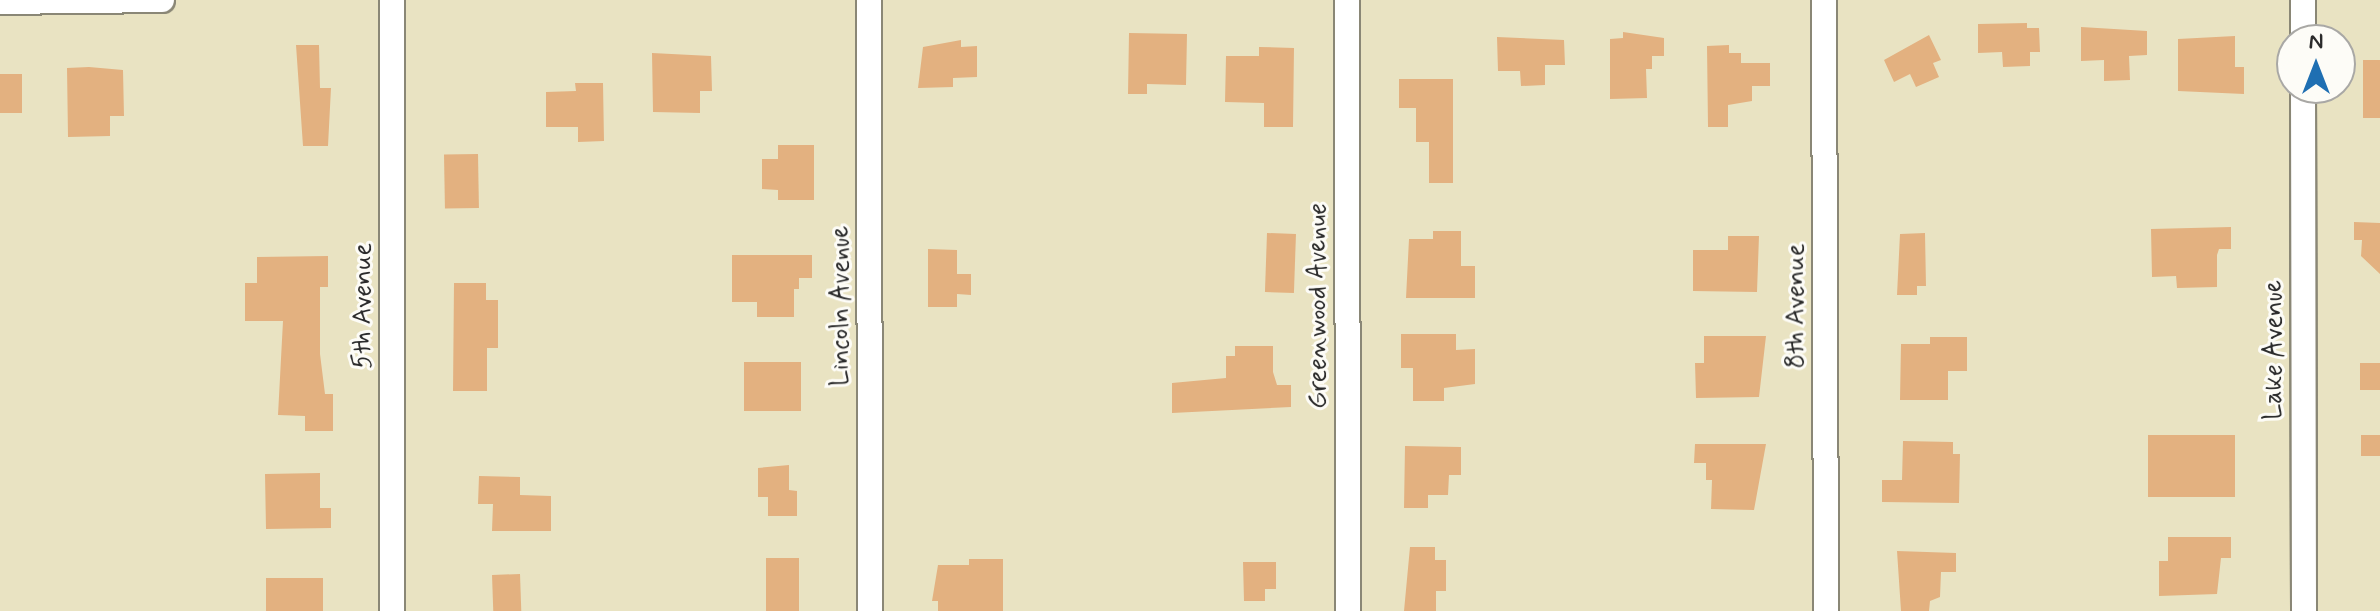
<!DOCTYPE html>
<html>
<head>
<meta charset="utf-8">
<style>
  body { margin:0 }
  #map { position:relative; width:2380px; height:611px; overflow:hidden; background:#e9e3c2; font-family:Mynerve,sans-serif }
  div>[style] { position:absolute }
  .building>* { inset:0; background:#e3b180; transform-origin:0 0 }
  .roads { filter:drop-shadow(2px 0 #8a8776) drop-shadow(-2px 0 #8a8776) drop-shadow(0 2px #8a8776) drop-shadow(0 -2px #8a8776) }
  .minor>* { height:24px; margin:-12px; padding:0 12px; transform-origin:12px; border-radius:12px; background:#fff }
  span { translate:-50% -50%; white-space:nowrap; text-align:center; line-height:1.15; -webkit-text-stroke:6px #fdfcf7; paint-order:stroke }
  .street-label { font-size:26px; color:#2b2b2b }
  .north { position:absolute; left:2276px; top:24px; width:80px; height:80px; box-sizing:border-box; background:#fdfcf7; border:2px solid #a9a8a5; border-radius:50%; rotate:0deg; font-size:22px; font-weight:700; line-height:32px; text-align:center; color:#2b2b2b }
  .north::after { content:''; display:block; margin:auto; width:28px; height:36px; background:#1f6fb2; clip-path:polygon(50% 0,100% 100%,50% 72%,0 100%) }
</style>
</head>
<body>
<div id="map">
  <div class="building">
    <i style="clip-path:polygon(2027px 23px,2027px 28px,2039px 28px,2040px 52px,2030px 52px,2030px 66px,2003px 67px,2002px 52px,1978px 53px,1978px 24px)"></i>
    <i style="clip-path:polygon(2081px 27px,2147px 31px,2147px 55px,2129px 56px,2130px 80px,2104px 81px,2104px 60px,2081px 61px)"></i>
    <i style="clip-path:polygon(1623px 32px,1664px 38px,1664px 56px,1652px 56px,1652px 69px,1646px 69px,1647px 98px,1610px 99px,1610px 39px,1623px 38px)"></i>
    <i style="clip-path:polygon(1129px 33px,1187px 34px,1186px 85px,1147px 84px,1147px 94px,1128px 94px)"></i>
    <i style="clip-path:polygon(1929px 35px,1941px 60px,1933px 63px,1939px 77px,1916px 87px,1910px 74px,1894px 82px,1884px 60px)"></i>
    <i style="clip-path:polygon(2235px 36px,2235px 67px,2244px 67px,2244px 94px,2178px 91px,2178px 39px)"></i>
    <i style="clip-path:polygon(1497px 37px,1564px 40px,1565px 65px,1545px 65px,1545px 85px,1521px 86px,1520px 71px,1498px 71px)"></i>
    <i style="clip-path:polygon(961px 40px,961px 47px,977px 46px,977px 77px,953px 78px,953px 87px,918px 88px,923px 47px)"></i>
    <i style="clip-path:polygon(296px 45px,319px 45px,320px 88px,331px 88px,328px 146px,303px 146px)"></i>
    <i style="clip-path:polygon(1729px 45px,1729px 53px,1741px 53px,1741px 63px,1770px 63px,1770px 86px,1752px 86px,1752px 101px,1728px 105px,1728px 127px,1708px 127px,1707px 46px)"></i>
    <i style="clip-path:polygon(1259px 47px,1294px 48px,1293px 127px,1264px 127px,1264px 103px,1225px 102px,1226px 56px,1259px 56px)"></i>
    <i style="clip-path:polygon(652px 53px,711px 56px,712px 91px,700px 91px,700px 113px,653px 112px)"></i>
    <i style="left:2363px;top:60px;width:17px;height:58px"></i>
    <i style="clip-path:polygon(89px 67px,123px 70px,124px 116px,110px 116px,110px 136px,68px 137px,67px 68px)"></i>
    <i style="left:0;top:74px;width:22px;height:39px"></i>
    <i style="clip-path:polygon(1399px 79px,1453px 79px,1453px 183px,1429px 183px,1429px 142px,1416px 142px,1416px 108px,1399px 108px)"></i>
    <i style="clip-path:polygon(575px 83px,603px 83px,604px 141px,578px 142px,578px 127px,546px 127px,546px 92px,576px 91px)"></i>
    <i style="clip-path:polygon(778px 145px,814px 145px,814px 200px,778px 200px,778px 190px,762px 189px,762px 159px,778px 159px)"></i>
    <i style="left:478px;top:154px;width:54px;height:34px;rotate:89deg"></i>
    <i style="clip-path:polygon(2354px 222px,2380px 223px,2380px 274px,2361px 256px,2362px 240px,2354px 240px)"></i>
    <i style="clip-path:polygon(2231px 227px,2231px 249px,2219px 249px,2217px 255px,2217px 287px,2177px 288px,2176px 276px,2152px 277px,2151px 229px)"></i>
    <i style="clip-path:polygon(1433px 231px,1461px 231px,1461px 266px,1475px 266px,1475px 298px,1406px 298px,1409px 239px,1433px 239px)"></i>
    <i style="left:1267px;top:233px;width:29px;height:59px;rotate:2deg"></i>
    <i style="clip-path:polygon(1925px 233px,1926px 286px,1917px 286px,1917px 295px,1897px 295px,1900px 234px)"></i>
    <i style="clip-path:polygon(1728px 236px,1759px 236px,1757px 292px,1693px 291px,1693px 250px,1728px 250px)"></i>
    <i style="clip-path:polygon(928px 249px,957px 250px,957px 274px,971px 274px,971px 295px,957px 294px,957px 307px,928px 307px)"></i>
    <i style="clip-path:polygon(732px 255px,812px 255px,812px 278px,799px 278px,799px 289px,794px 289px,794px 317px,757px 317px,757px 302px,732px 302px)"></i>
    <i style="clip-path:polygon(328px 256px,328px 287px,320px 287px,320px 354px,325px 394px,333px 394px,333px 431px,305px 431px,305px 416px,278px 415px,283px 321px,245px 321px,245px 283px,257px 283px,257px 257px)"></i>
    <i style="clip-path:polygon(454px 283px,486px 283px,486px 300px,498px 300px,498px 348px,487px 348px,487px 391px,453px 391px)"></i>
    <i style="clip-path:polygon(1401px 334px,1456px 334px,1456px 350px,1475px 349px,1475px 384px,1444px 388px,1444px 401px,1413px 401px,1413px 368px,1401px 368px)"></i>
    <i style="clip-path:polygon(1704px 336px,1766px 336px,1759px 397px,1696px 398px,1695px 363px,1704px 363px)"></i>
    <i style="clip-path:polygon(1930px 337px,1967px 337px,1967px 371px,1948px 371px,1948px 400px,1900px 400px,1901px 344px,1930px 344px)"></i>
    <i style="clip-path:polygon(1235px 346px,1273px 346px,1273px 372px,1277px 385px,1291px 385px,1291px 407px,1172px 413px,1172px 383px,1226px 378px,1226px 356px,1235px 356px)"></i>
    <i style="left:744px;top:362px;width:57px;height:49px"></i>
    <i style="left:2360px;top:363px;width:20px;height:27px"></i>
    <i style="left:2148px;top:435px;width:87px;height:62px"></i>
    <i style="left:2361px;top:435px;width:19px;height:21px"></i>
    <i style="clip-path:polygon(1903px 441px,1953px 442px,1953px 454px,1960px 454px,1959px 503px,1882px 502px,1882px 480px,1902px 480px)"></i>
    <i style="clip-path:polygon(1695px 444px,1766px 444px,1754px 510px,1711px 509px,1712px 480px,1706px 480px,1706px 463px,1694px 463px)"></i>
    <i style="clip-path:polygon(1405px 446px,1461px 447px,1461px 475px,1449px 475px,1448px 495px,1428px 495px,1428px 508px,1404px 508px)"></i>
    <i style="clip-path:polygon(789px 465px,789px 490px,797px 491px,797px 516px,768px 516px,768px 497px,758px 497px,758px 468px)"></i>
    <i style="clip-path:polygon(320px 473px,320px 508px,331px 508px,331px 528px,266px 529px,265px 474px)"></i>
    <i style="clip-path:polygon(479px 476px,520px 477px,520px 495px,551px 496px,551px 531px,492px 531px,493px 504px,478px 504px)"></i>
    <i style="clip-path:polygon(2168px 537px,2231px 537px,2231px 558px,2221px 558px,2217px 594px,2159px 596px,2159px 561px,2168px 561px)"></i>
    <i style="clip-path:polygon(1410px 547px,1435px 547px,1435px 560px,1446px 560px,1446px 591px,1436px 591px,1436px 611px,1404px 611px)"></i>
    <i style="clip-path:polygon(1897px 551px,1956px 553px,1956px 572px,1941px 572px,1940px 597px,1930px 601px,1929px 611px,1901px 611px)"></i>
    <i style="left:766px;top:558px;width:33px;height:53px"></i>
    <i style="clip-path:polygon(969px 559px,1003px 559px,1003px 611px,938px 611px,938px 601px,932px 601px,938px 565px,969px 565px)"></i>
    <i style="clip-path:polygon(1243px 562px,1276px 562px,1276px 589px,1265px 589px,1265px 601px,1244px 601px)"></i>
    <i style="left:520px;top:574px;width:37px;height:28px;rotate:88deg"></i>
    <i style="left:266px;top:578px;width:57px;height:33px"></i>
  </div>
  <div class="roads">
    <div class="minor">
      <i style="left:392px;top:0;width:611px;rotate:90deg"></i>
      <i style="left:869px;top:0;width:611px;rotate:89.91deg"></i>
      <i style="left:1347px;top:0;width:611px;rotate:89.91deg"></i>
      <i style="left:1824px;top:0;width:611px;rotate:89.81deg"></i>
      <i style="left:2303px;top:0;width:40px;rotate:90deg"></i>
      <i style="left:0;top:2px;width:162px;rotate:-0.7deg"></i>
      <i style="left:2303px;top:88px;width:523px;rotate:89.89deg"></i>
    </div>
  </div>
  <div class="street-label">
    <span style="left:364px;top:306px;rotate:-90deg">5th Avenue</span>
    <span style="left:842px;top:306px;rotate:-90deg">Lincoln Avenue</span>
    <span style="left:1319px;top:306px;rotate:-90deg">Greenwood Avenue</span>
    <span style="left:1797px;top:306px;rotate:-90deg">8th Avenue</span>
    <span style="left:2275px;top:350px;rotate:-90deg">Lake Avenue</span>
  </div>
  <div class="north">N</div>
</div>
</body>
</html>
